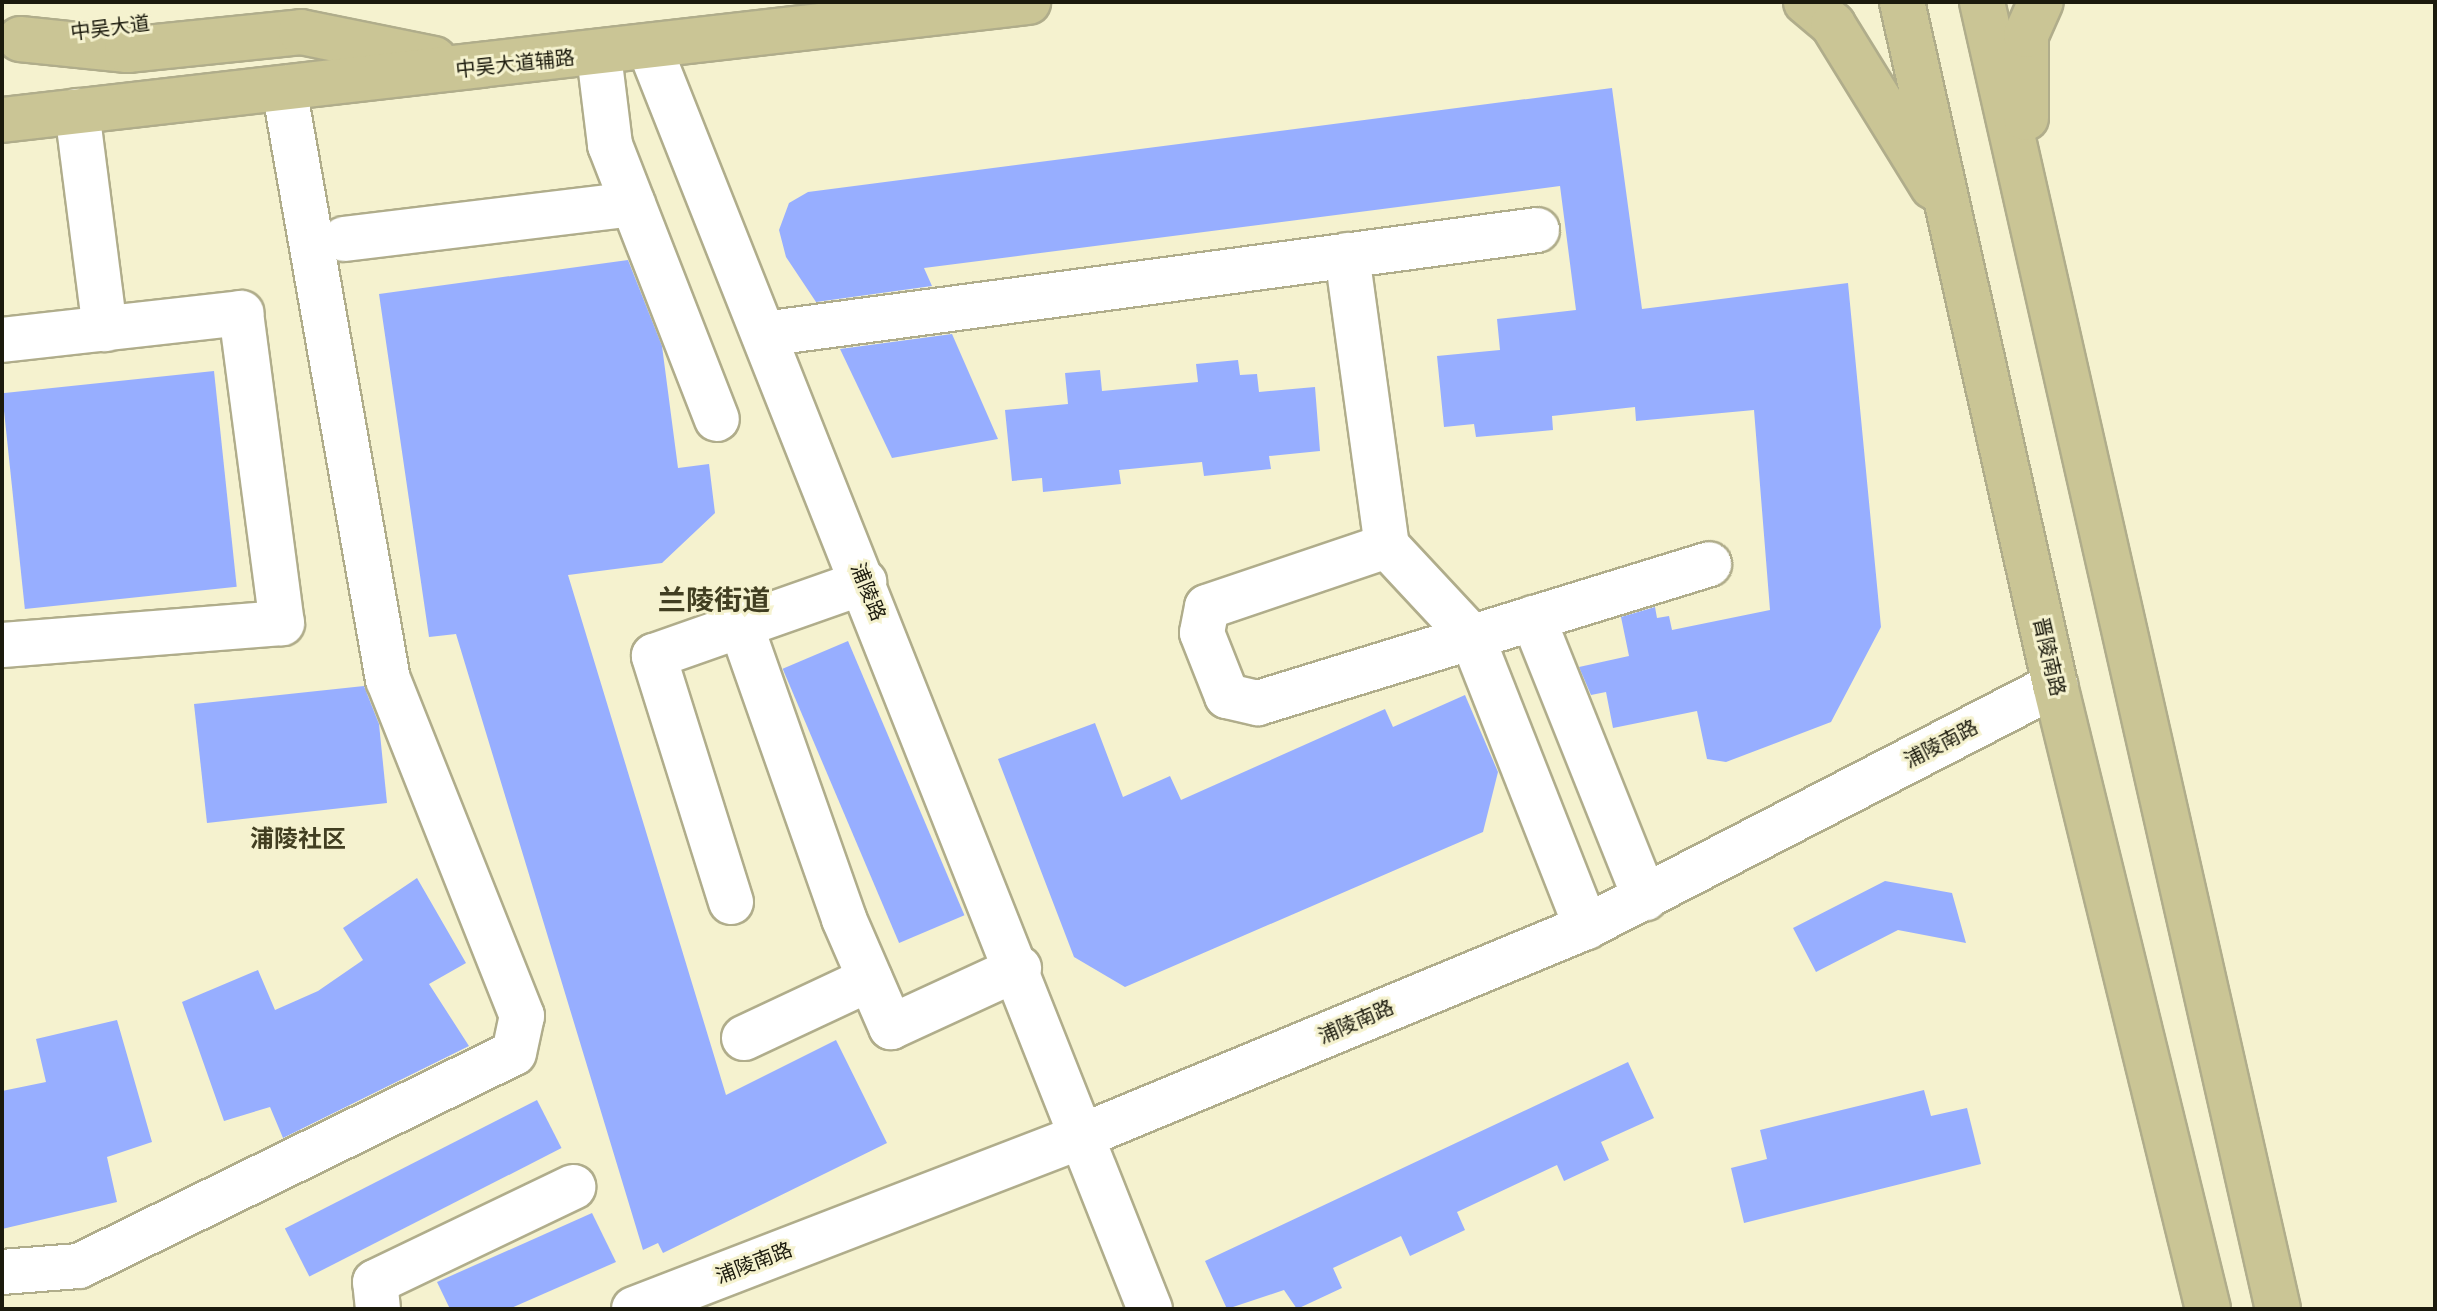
<!DOCTYPE html>
<html>
<head>
<meta charset="utf-8">
<style>
  body { margin:0 }
  #map { position:relative; width:2437px; height:1311px; overflow:hidden; background:#f5f2cf; font-family:Raleway,"Noto Sans SC",sans-serif }
  div>[style] { position:absolute }
  .building>* { inset:0; background:#97aeff; transform-origin:0 0 }
  .roads { filter:drop-shadow(2px 0 #b0ad8b) drop-shadow(-2px 0 #b0ad8b) drop-shadow(0 2px #b0ad8b) drop-shadow(0 -2px #b0ad8b) }
  .minor>* { height:44px; margin:-22px; padding:0 22px; transform-origin:22px; border-radius:22px; background:#fff }
  .major>* { height:44px; margin:-22px; padding:0 22px; transform-origin:22px; border-radius:22px; background:#cac595 }
  span { translate:-50% -50%; white-space:nowrap; text-align:center; line-height:1.15; -webkit-text-stroke:6px #f5f2cf; paint-order:stroke }
  .street-label { font-size:20px; color:#1b1a0d }
  .quarter-label { font-size:24px; color:#413e21; font-weight:700 }
  .district-label { font-size:28px; color:#413e21; font-weight:700 }
  .frame { position:absolute; inset:0; border:4px solid #1b1a0d; pointer-events:none }
</style>
</head>
<body>
<div id="map">
  <div class="building">
    <i style="clip-path:polygon(1612px 88px,1642px 309px,1848px 283px,1881px 627px,1831px 722px,1726px 762px,1707px 759px,1697px 711px,1613px 728px,1606px 692px,1591px 695px,1579px 667px,1629px 656px,1621px 617px,1655px 607px,1657px 618px,1669px 616px,1672px 630px,1770px 610px,1754px 410px,1636px 421px,1635px 407px,1552px 416px,1553px 430px,1476px 437px,1474px 424px,1444px 427px,1437px 356px,1500px 350px,1497px 319px,1576px 310px,1560px 186px,924px 268px,932px 286px,816px 302px,786px 257px,779px 230px,789px 203px,808px 192px)"></i>
    <i style="clip-path:polygon(628px 260px,662px 346px,678px 468px,709px 464px,715px 513px,662px 563px,568px 575px,726px 1095px,836px 1040px,887px 1143px,663px 1253px,658px 1243px,643px 1250px,456px 634px,429px 637px,379px 294px)"></i>
    <i style="clip-path:polygon(952px 334px,998px 439px,892px 458px,840px 349px)"></i>
    <i style="clip-path:polygon(1238px 360px,1240px 375px,1257px 374px,1259px 392px,1315px 387px,1320px 451px,1269px 456px,1271px 469px,1204px 476px,1202px 462px,1119px 470px,1121px 484px,1043px 492px,1042px 478px,1012px 481px,1005px 410px,1068px 404px,1065px 373px,1100px 370px,1102px 391px,1198px 382px,1196px 364px)"></i>
    <i style="left:214px;top:371px;width:217px;height:213px;rotate:84deg"></i>
    <i style="left:848px;top:641px;width:298px;height:71px;rotate:67deg"></i>
    <i style="clip-path:polygon(364px 686px,379px 724px,387px 803px,207px 823px,194px 704px)"></i>
    <i style="clip-path:polygon(1465px 695px,1498px 772px,1483px 832px,1125px 987px,1074px 957px,998px 759px,1095px 723px,1123px 797px,1170px 776px,1181px 800px,1385px 709px,1393px 727px)"></i>
    <i style="clip-path:polygon(417px 878px,466px 963px,429px 984px,469px 1046px,283px 1138px,270px 1107px,224px 1121px,182px 1002px,258px 970px,275px 1010px,318px 991px,363px 960px,343px 928px)"></i>
    <i style="clip-path:polygon(1885px 881px,1952px 893px,1966px 943px,1898px 930px,1816px 972px,1793px 928px)"></i>
    <i style="clip-path:polygon(117px 1020px,152px 1142px,107px 1157px,117px 1202px,2px 1229px,2px 1091px,46px 1082px,36px 1039px)"></i>
    <i style="clip-path:polygon(1628px 1062px,1654px 1118px,1601px 1142px,1609px 1160px,1564px 1181px,1557px 1165px,1457px 1212px,1465px 1230px,1410px 1256px,1401px 1236px,1333px 1268px,1342px 1288px,1297px 1309px,1284px 1290px,1227px 1309px,1205px 1261px)"></i>
    <i style="clip-path:polygon(1924px 1090px,1931px 1116px,1967px 1108px,1981px 1164px,1744px 1223px,1731px 1168px,1767px 1159px,1760px 1130px)"></i>
    <i style="left:537px;top:1100px;width:54px;height:283px;rotate:63deg"></i>
    <i style="clip-path:polygon(592px 1213px,616px 1262px,509px 1309px,450px 1309px,437px 1282px)"></i>
  </div>
  <div class="roads">
    <div class="minor">
      <i style="left:650px;top:49px;width:1356px;rotate:68.36deg"></i>
      <i style="left:599px;top:55px;width:91px;rotate:83deg"></i>
      <i style="left:610px;top:145px;width:294px;rotate:68.7deg"></i>
      <i style="left:77px;top:111px;width:220px;rotate:82.7deg"></i>
      <i style="left:344px;top:239px;width:291px;rotate:-6.9deg"></i>
      <i style="left:1347px;top:255px;width:294px;rotate:82.2deg"></i>
      <i style="left:1387px;top:546px;width:125px;rotate:47deg"></i>
      <i style="left:1472px;top:637px;width:312px;rotate:68.5deg"></i>
      <i style="left:764px;top:334px;width:780px;rotate:-7.66deg"></i>
      <i style="left:2px;top:340px;width:241px;rotate:-6.4deg"></i>
      <i style="left:241px;top:313px;width:313px;rotate:82.5deg"></i>
      <i style="left:282px;top:623px;width:281px;rotate:175.5deg"></i>
      <i style="left:1387px;top:546px;width:190px;rotate:161.3deg"></i>
      <i style="left:1207px;top:607px;width:26px;rotate:101deg"></i>
      <i style="left:1202px;top:633px;width:68px;rotate:68.4deg"></i>
      <i style="left:1227px;top:696px;width:32px;rotate:13deg"></i>
      <i style="left:1258px;top:703px;width:472px;rotate:-17.1deg"></i>
      <i style="left:1533px;top:618px;width:302px;rotate:68.2deg"></i>
      <i style="left:741px;top:626px;width:311px;rotate:70.6deg"></i>
      <i style="left:844px;top:919px;width:118px;rotate:66.5deg"></i>
      <i style="left:891px;top:1027px;width:141px;rotate:-24.7deg"></i>
      <i style="left:731px;top:902px;width:258px;rotate:-107.4deg"></i>
      <i style="left:654px;top:656px;width:223px;rotate:-19.4deg"></i>
      <i style="left:744px;top:1038px;width:139px;rotate:-25.1deg"></i>
      <i style="left:2px;top:1272px;width:77px;rotate:-4.5deg"></i>
      <i style="left:79px;top:1266px;width:484px;rotate:-26.1deg"></i>
      <i style="left:514px;top:1053px;width:38px;rotate:-78deg"></i>
      <i style="left:522px;top:1016px;width:362px;rotate:-111.7deg"></i>
      <i style="left:388px;top:680px;width:601px;rotate:-99.96deg"></i>
      <i style="left:378px;top:1309px;width:27px;rotate:-96deg"></i>
      <i style="left:375px;top:1282px;width:220px;rotate:-25.6deg"></i>
      <i style="left:634px;top:1309px;width:480px;rotate:-21.1deg"></i>
      <i style="left:1082px;top:1136px;width:546px;rotate:-22.52deg"></i>
      <i style="left:1586px;top:927px;width:528px;rotate:-27.29deg"></i>
    </div>
    <div class="major">
      <i style="left:1806px;top:2px;width:35px;rotate:40deg"></i>
      <i style="left:1833px;top:25px;width:190px;rotate:58.3deg"></i>
      <i style="left:1902px;top:2px;width:700px;rotate:77.37deg"></i>
      <i style="left:2055px;top:685px;width:642px;rotate:76.22deg"></i>
      <i style="left:1982px;top:2px;width:1340px;rotate:77.24deg"></i>
      <i style="left:20px;top:39px;width:108px;rotate:5.9deg"></i>
      <i style="left:127px;top:50px;width:175px;rotate:-5.9deg"></i>
      <i style="left:301px;top:32px;width:136px;rotate:11.5deg"></i>
      <i style="left:2026px;top:118px;width:83px;rotate:-90deg"></i>
      <i style="left:2026px;top:35px;width:36px;rotate:-66deg"></i>
      <i style="left:2px;top:120px;width:1033px;rotate:-6.56deg"></i>
    </div>
  </div>
  <div class="street-label">
    <span style="left:110px;top:28px;rotate:-7deg">中吴大道</span>
    <span style="left:515px;top:64px;rotate:-6deg">中吴大道辅路</span>
    <span style="left:868px;top:592px;rotate:68deg">浦陵路</span>
    <span style="left:2049px;top:657px;rotate:77deg">晋陵南路</span>
    <span style="left:1941px;top:744px;rotate:-27deg">浦陵南路</span>
    <span style="left:1356px;top:1022px;rotate:-23deg">浦陵南路</span>
    <span style="left:754px;top:1263px;rotate:-21deg">浦陵南路</span>
  </div>
  <div class="quarter-label">
    <span style="left:298px;top:839px">浦陵社区</span>
  </div>
  <div class="district-label">
    <span style="left:714px;top:601px">兰陵街道</span>
  </div>
  <div class="frame"></div>
</div>
</body>
</html>
